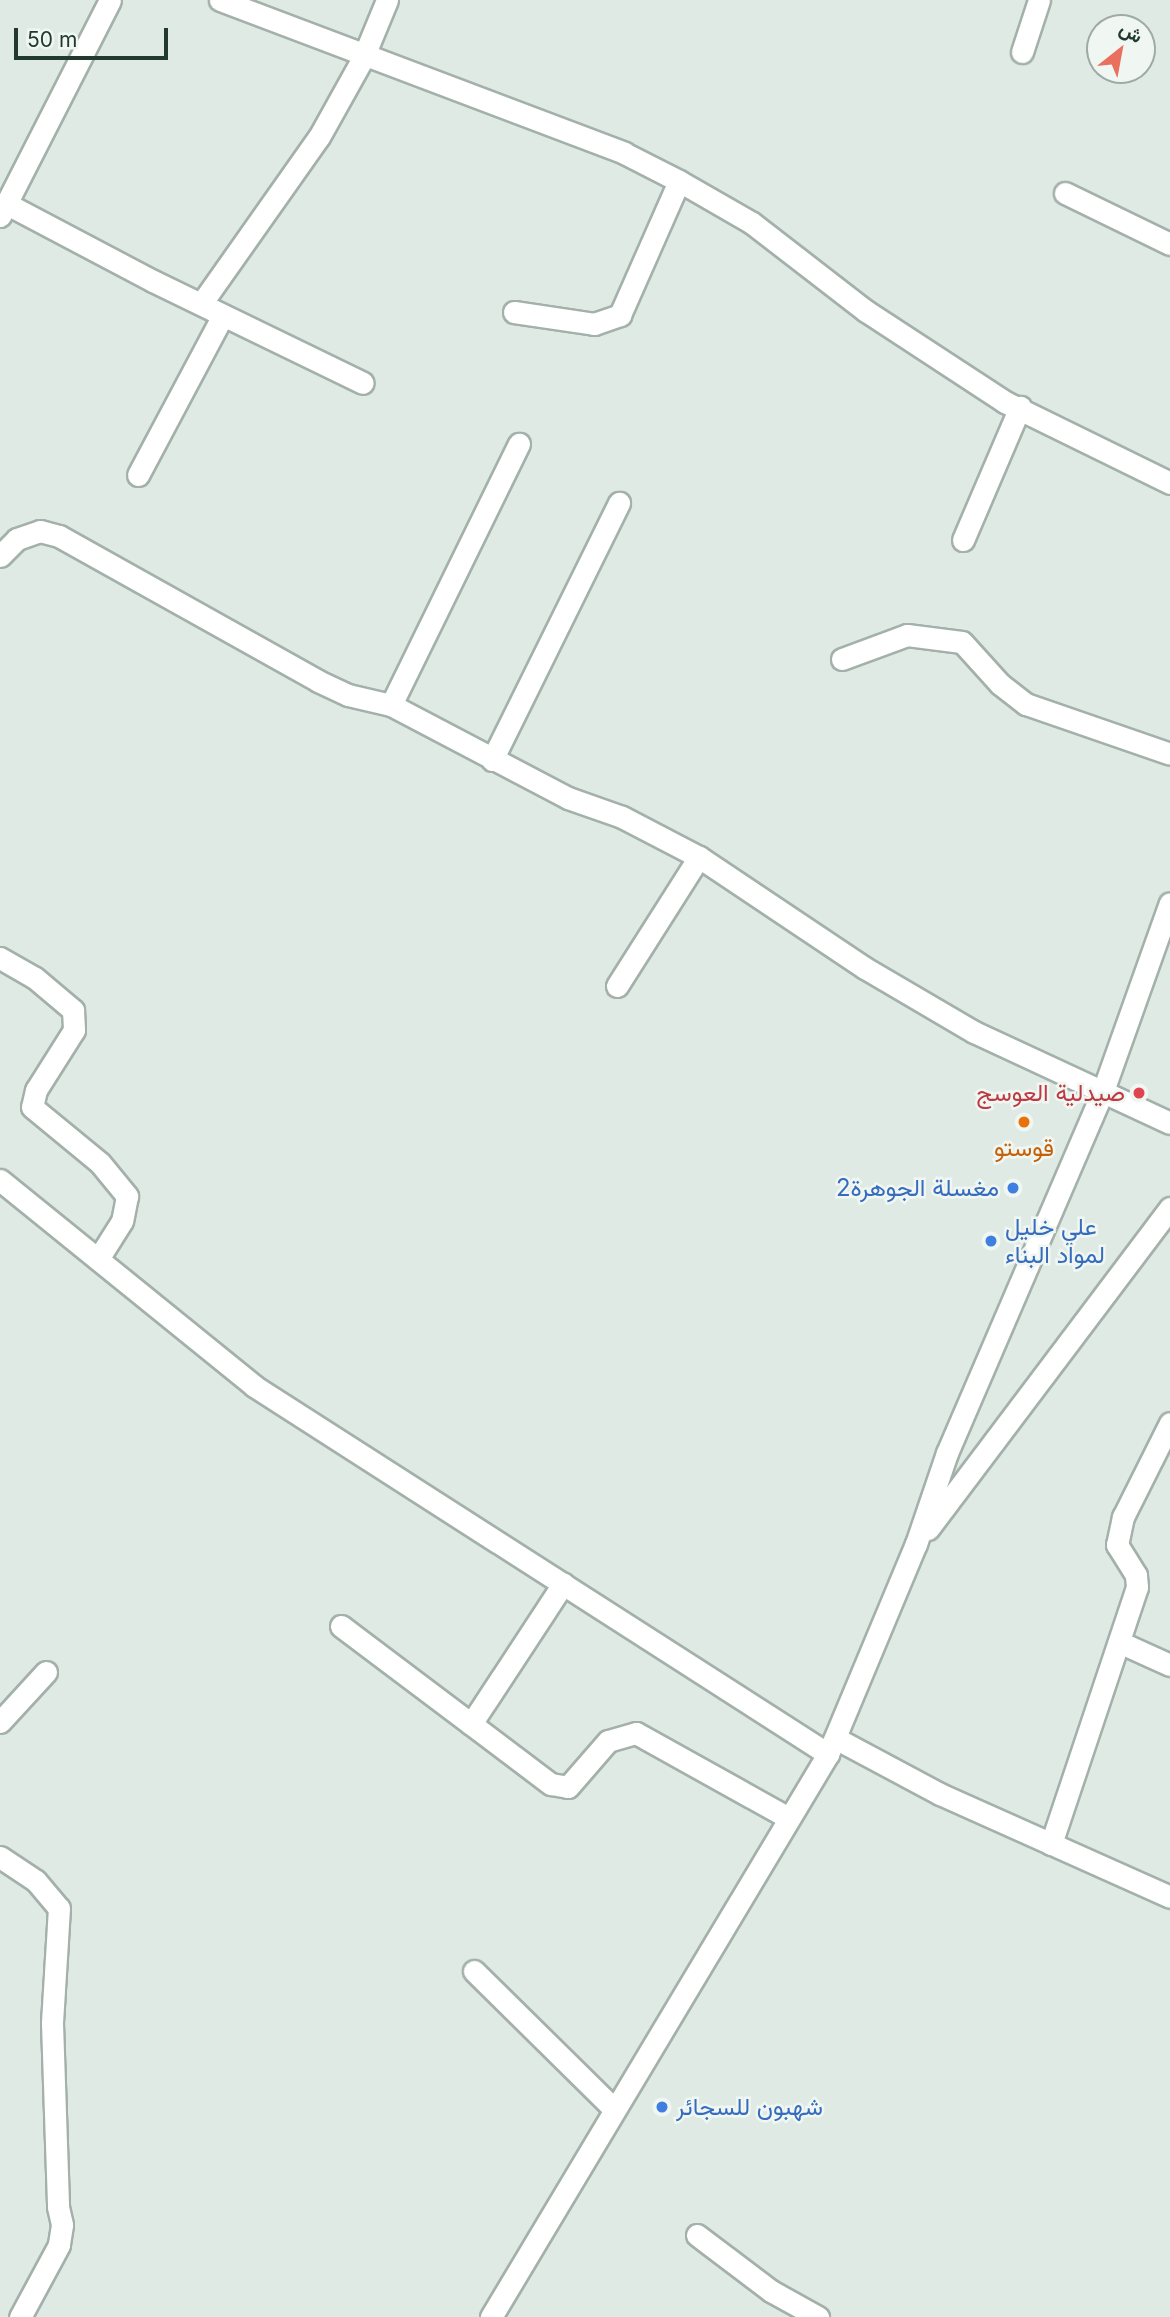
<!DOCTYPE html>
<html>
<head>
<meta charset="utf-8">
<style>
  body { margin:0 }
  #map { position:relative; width:1170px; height:2317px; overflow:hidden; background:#e0eae4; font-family:Inter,Vazirmatn,sans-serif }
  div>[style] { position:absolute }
  .roads { filter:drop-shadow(2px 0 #a3b1aa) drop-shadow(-2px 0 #a3b1aa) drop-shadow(0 2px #a3b1aa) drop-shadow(0 -2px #a3b1aa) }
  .minor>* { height:21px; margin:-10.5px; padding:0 10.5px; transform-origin:10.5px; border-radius:10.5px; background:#fff }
  .dots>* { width:19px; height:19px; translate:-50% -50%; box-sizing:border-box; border:4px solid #f0f7f2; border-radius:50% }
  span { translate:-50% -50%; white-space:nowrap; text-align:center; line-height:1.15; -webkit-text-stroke:5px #f0f7f2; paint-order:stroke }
  .health-label { font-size:24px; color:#be3a42 }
  .right { translate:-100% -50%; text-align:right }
  .food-label { font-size:24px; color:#c56008 }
  .shop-label { font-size:24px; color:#366cbe }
  .left { translate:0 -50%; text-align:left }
  .north { position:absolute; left:1086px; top:14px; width:70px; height:70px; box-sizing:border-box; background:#f0f7f2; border:2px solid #9eaba4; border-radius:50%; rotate:31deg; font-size:19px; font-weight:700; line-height:28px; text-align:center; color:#223930 }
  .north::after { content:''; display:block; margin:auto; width:24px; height:32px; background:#e96f5e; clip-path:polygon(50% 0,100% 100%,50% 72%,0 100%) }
  .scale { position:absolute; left:14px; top:28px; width:154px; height:32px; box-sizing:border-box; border:4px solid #223930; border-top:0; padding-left:9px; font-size:21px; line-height:24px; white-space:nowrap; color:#223930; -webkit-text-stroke:5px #f0f7f2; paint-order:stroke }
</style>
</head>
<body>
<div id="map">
  <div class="roads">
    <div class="minor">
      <i style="left:220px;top:0;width:432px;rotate:20.7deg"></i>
      <i style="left:624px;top:153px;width:62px;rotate:27deg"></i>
      <i style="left:679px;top:181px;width:84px;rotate:29.9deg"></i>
      <i style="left:752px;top:223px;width:144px;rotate:37.7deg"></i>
      <i style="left:866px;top:311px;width:166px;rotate:33.2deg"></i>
      <i style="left:1005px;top:402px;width:184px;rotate:26.1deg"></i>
      <i style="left:1022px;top:52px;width:55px;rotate:-71.9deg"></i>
      <i style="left:1065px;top:193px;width:117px;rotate:25.9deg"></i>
      <i style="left:7px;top:204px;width:165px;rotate:27.8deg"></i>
      <i style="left:153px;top:281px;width:233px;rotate:25.9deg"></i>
      <i style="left:0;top:216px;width:242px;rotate:-63deg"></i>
      <i style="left:201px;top:304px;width:204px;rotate:-54.8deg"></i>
      <i style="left:319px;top:137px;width:90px;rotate:-60.9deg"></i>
      <i style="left:363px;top:58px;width:63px;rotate:-67.5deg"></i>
      <i style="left:514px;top:312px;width:81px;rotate:8.5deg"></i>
      <i style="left:594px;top:324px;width:28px;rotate:-19deg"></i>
      <i style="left:620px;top:315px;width:146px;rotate:-66.2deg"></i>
      <i style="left:138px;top:475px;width:181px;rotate:-62deg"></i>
      <i style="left:963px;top:540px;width:145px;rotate:-66.8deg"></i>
      <i style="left:0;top:556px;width:24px;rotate:-45deg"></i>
      <i style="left:17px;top:539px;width:24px;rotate:-19deg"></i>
      <i style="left:40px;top:531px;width:20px;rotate:15deg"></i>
      <i style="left:59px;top:536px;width:297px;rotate:29.2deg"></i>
      <i style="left:318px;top:681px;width:33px;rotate:25deg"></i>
      <i style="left:348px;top:695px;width:44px;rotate:13.1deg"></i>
      <i style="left:391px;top:705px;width:200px;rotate:27.7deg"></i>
      <i style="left:568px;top:798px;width:57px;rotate:19.4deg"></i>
      <i style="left:622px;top:817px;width:87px;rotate:27.5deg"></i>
      <i style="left:699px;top:857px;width:200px;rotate:33.8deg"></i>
      <i style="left:865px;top:968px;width:126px;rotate:30.4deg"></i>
      <i style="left:974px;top:1032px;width:216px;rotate:24.9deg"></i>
      <i style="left:842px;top:659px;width:69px;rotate:-20.3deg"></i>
      <i style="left:907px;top:635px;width:55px;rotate:7.3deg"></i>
      <i style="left:962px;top:642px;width:57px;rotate:47.9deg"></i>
      <i style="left:1000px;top:684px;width:33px;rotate:38deg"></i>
      <i style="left:1026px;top:704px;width:152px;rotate:19.1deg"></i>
      <i style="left:391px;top:705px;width:291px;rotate:-63.9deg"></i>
      <i style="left:492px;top:760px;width:287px;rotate:-63.7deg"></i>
      <i style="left:0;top:958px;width:40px;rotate:29.7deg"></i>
      <i style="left:35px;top:978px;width:50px;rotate:40.1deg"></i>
      <i style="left:73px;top:1010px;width:20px;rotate:87deg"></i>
      <i style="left:74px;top:1030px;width:71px;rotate:122.3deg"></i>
      <i style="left:36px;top:1090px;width:17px;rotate:103deg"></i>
      <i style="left:32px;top:1107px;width:88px;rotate:39.5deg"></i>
      <i style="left:100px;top:1163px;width:43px;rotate:50.7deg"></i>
      <i style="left:127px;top:1196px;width:25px;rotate:101deg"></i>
      <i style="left:122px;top:1221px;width:45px;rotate:122.3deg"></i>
      <i style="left:617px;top:986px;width:153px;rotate:-57.6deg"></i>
      <i style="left:0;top:1180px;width:327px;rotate:39deg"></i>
      <i style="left:254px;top:1386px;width:682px;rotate:32.66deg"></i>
      <i style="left:928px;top:1529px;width:402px;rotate:-53deg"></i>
      <i style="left:341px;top:1626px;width:263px;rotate:37deg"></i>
      <i style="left:551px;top:1784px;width:17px;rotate:10deg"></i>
      <i style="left:568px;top:1787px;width:61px;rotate:-49deg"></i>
      <i style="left:608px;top:1741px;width:29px;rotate:-16deg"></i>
      <i style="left:636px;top:1733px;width:175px;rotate:29.1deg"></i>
      <i style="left:1119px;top:1642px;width:56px;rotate:24.3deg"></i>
      <i style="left:0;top:1722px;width:68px;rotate:-47.4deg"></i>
      <i style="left:471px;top:1724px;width:168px;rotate:-56.7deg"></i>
      <i style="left:835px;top:1738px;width:119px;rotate:28.1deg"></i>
      <i style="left:940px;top:1794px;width:252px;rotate:24.1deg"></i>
      <i style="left:1051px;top:1844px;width:271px;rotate:-71.5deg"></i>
      <i style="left:1137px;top:1587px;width:12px;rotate:-95deg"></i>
      <i style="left:1136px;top:1575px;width:36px;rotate:-122deg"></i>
      <i style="left:1117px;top:1545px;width:29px;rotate:-78deg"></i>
      <i style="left:1123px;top:1517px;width:105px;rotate:-63.4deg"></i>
      <i style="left:0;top:1857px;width:43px;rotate:33.7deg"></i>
      <i style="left:36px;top:1881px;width:35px;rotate:50deg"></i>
      <i style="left:59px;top:1908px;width:115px;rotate:93.5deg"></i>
      <i style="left:52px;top:2023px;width:184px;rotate:88.1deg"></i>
      <i style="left:58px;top:2207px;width:18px;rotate:77deg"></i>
      <i style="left:62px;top:2225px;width:20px;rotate:99deg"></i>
      <i style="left:59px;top:2245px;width:82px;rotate:118.4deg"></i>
      <i style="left:474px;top:1971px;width:195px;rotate:44.6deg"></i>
      <i style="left:697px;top:2235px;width:93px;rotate:37.1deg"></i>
      <i style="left:771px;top:2291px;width:54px;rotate:29deg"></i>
      <i style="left:491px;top:2317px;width:656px;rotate:-59.1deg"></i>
      <i style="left:828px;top:1754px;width:228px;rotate:-67.3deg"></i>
      <i style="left:916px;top:1544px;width:96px;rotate:-71.2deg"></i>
      <i style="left:947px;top:1453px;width:397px;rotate:-66.7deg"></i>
      <i style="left:1104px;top:1088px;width:196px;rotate:-70.4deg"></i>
    </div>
  </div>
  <div class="dots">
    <i style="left:1139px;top:1093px;background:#e0444e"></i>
    <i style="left:1024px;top:1122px;background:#e8710a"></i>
    <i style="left:1013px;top:1188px;background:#3f7fe0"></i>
    <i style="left:991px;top:1241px;background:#3f7fe0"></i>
    <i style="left:662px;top:2107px;background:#3f7fe0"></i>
  </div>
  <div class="health-label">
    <span class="right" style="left:1125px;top:1093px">صيدلية العوسج</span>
  </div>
  <div class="food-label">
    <span style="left:1024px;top:1148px">قوستو</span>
  </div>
  <div class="shop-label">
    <span class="right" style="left:999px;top:1188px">مغسلة الجوهرة2</span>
    <span class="left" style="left:1005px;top:1241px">علي خليل<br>لمواد البناء</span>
    <span class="left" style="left:676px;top:2107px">شهبون للسجائر</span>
  </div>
  <div class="north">ش</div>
  <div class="scale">50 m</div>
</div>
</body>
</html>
